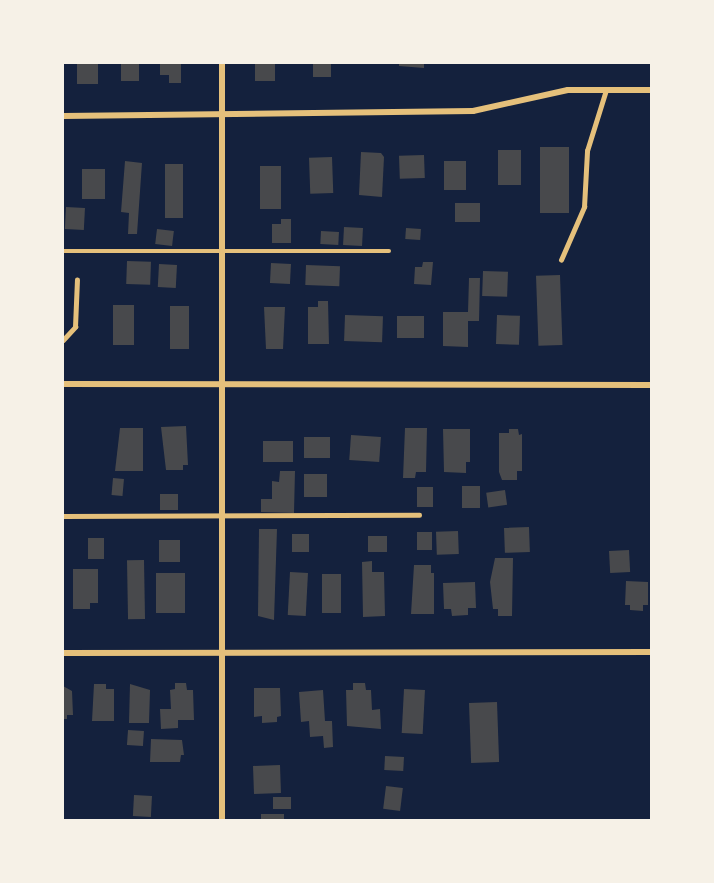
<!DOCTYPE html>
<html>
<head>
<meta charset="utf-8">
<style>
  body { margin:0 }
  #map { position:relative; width:714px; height:883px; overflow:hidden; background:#14213d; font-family:Signika,sans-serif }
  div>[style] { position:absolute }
  .building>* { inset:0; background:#48494c; transform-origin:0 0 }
  .service>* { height:4.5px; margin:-2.25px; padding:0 2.25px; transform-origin:2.25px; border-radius:2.25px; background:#e5c07b }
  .minor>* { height:6px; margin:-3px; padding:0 3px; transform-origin:3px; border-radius:3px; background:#e5c07b }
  span { translate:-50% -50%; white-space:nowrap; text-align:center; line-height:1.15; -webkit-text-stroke:6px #f6f1e7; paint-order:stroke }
  .frame { position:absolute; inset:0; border:64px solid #f6f1e7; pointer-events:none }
</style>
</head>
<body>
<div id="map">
  <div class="building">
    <i style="left:77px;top:63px;width:21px;height:21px"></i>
    <i style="left:121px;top:63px;width:18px;height:18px"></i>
    <i style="clip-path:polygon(160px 63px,181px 63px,181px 83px,169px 83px,169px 75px,160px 75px)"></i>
    <i style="left:255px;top:63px;width:20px;height:18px"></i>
    <i style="left:313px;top:63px;width:18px;height:14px"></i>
    <i style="clip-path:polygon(399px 63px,424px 63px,424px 68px,399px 66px)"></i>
    <i style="left:569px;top:147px;width:66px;height:29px;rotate:90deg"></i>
    <i style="left:498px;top:150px;width:23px;height:35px"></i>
    <i style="clip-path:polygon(361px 152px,381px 153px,384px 157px,382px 197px,359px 195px)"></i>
    <i style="left:424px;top:155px;width:23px;height:25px;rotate:88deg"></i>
    <i style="left:332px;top:157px;width:36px;height:23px;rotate:88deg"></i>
    <i style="clip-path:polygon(125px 161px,142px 163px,137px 234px,128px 234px,129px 213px,121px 212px)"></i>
    <i style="left:444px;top:161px;width:22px;height:29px"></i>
    <i style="left:165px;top:164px;width:18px;height:54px"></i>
    <i style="left:260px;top:166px;width:21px;height:43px"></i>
    <i style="left:82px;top:169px;width:23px;height:30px"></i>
    <i style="left:455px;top:203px;width:25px;height:19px"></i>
    <i style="left:66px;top:207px;width:19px;height:22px;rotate:3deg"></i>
    <i style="clip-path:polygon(281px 219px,291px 219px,291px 243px,272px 243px,272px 224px,281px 224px)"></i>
    <i style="left:344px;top:227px;width:19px;height:18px;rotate:3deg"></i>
    <i style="left:406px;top:228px;width:15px;height:11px;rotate:4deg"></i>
    <i style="left:157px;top:229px;width:17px;height:15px;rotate:7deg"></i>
    <i style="left:321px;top:231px;width:18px;height:13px;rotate:3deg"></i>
    <i style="left:127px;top:261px;width:24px;height:23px;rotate:2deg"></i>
    <i style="clip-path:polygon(423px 262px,433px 262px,431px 285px,414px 284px,415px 267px,422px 267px)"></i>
    <i style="left:271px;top:263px;width:20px;height:20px;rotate:3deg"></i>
    <i style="left:159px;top:264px;width:18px;height:23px;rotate:3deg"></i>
    <i style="left:306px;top:265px;width:34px;height:20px;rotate:2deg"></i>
    <i style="left:483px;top:271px;width:25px;height:25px;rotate:2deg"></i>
    <i style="left:560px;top:275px;width:70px;height:24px;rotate:88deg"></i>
    <i style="clip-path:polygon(469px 278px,480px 278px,479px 321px,468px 321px,468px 347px,443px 346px,443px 312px,468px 312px)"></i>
    <i style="clip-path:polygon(318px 301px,328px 301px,329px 344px,308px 344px,308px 307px,318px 307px)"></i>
    <i style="left:113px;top:305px;width:21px;height:40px"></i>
    <i style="left:170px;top:306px;width:19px;height:43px"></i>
    <i style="clip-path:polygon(264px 307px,285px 307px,283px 349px,266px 349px)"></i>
    <i style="left:345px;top:315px;width:38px;height:26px;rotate:2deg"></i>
    <i style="left:497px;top:315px;width:23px;height:29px;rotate:2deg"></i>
    <i style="left:397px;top:316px;width:27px;height:22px"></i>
    <i style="clip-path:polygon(186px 426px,188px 465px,183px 465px,183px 470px,166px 470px,161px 427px)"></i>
    <i style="clip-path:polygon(120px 428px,143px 428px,143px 471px,115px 471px)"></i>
    <i style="clip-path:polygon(405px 428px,427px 428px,426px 472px,416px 472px,415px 478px,403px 478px)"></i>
    <i style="clip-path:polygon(443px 429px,470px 429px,470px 462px,466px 462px,466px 473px,444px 472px)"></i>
    <i style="clip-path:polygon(509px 429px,518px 429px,519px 435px,522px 434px,522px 471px,517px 471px,517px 480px,502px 480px,499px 472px,499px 433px,509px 433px)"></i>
    <i style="left:351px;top:435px;width:30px;height:25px;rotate:4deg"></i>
    <i style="left:304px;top:437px;width:26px;height:21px"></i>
    <i style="left:263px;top:441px;width:30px;height:21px"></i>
    <i style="clip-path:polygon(280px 471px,295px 471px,294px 513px,261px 512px,261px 499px,272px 499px,272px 481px,279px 482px)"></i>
    <i style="left:327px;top:474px;width:23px;height:23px;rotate:90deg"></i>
    <i style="left:113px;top:478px;width:11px;height:17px;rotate:5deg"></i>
    <i style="left:462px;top:486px;width:18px;height:22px"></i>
    <i style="left:417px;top:487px;width:16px;height:20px"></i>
    <i style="left:505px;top:490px;width:15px;height:19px;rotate:82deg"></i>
    <i style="left:178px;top:494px;width:16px;height:18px;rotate:90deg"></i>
    <i style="left:529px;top:527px;width:25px;height:25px;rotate:88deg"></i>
    <i style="clip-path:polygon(259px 529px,277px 529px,274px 620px,258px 616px)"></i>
    <i style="left:458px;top:531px;width:23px;height:22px;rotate:88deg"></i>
    <i style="left:417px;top:532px;width:15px;height:18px"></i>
    <i style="left:292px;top:534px;width:17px;height:18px"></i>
    <i style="left:387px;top:536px;width:16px;height:19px;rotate:90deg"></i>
    <i style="left:88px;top:538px;width:16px;height:21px"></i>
    <i style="left:159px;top:540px;width:21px;height:22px"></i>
    <i style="left:629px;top:550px;width:22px;height:20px;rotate:87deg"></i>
    <i style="clip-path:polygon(495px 558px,513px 558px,512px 616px,498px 616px,498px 609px,493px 609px,490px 582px)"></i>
    <i style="left:144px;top:560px;width:59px;height:17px;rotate:89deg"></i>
    <i style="clip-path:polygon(372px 561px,372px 572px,384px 572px,385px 616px,363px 617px,362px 562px)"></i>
    <i style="clip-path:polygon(414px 565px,431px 565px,431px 573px,434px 573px,434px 614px,411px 614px)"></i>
    <i style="clip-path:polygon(73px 569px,98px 569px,98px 603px,90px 603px,90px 609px,73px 609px)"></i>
    <i style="left:290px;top:572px;width:18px;height:43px;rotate:3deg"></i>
    <i style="left:156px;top:573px;width:29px;height:40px"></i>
    <i style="left:322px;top:574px;width:19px;height:39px"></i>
    <i style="clip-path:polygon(626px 581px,648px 582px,648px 605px,643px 605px,643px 611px,630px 610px,630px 605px,625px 605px)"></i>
    <i style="clip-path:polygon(475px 582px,476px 608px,468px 608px,468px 615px,452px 616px,451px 609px,444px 609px,443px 583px)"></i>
    <i style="clip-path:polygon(175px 683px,186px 683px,187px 690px,193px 690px,194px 720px,178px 720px,178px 728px,161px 729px,160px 709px,171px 709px,170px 690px,175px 689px)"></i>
    <i style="clip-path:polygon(353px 683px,365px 683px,366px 690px,371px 690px,372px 710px,380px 709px,381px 729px,347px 726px,346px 690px,353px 690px)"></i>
    <i style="clip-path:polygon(94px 684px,106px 684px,106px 689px,114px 689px,114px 721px,92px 721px)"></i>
    <i style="clip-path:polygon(130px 684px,150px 690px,149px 723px,129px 723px)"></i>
    <i style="clip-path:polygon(63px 686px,72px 691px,73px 715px,67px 715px,67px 719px,63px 719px)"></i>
    <i style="clip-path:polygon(254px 688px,280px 688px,281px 716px,277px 717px,277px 722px,262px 723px,262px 716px,254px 717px)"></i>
    <i style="left:404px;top:689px;width:21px;height:44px;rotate:3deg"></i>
    <i style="clip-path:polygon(323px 690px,325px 721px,332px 721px,333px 747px,324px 748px,323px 736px,310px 737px,309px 721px,301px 722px,299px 692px)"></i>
    <i style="left:497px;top:702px;width:60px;height:28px;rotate:88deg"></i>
    <i style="left:128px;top:730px;width:16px;height:15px;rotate:4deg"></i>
    <i style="clip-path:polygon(151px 739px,182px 740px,184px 755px,181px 755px,180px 762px,150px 762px)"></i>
    <i style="left:385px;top:756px;width:19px;height:14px;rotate:3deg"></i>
    <i style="left:280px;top:765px;width:28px;height:27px;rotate:88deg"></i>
    <i style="left:386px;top:786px;width:17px;height:23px;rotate:7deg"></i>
    <i style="left:134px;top:795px;width:18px;height:21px;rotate:3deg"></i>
    <i style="left:273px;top:797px;width:18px;height:12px"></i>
    <i style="left:261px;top:814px;width:23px;height:6px"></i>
  </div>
  <div class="service">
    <i style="left:63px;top:251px;width:326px"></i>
    <i style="left:561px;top:260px;width:58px;rotate:-66.5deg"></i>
    <i style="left:584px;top:207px;width:56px;rotate:-86.9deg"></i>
    <i style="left:587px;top:151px;width:64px;rotate:-72.7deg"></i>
    <i style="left:63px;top:340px;width:18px;rotate:-47deg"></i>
    <i style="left:75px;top:327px;width:47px;rotate:-87.6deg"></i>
    <i style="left:63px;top:516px;width:356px;rotate:-0.2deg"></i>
  </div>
  <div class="minor">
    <i style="left:63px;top:116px;width:410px;rotate:-0.7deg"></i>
    <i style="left:473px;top:111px;width:97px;rotate:-12.5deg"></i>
    <i style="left:568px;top:90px;width:83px"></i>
    <i style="left:63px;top:384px;width:588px;rotate:0.1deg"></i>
    <i style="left:63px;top:653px;width:588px;rotate:-0.1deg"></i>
    <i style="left:222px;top:820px;width:757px;rotate:-90deg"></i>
  </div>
  <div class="frame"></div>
</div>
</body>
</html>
